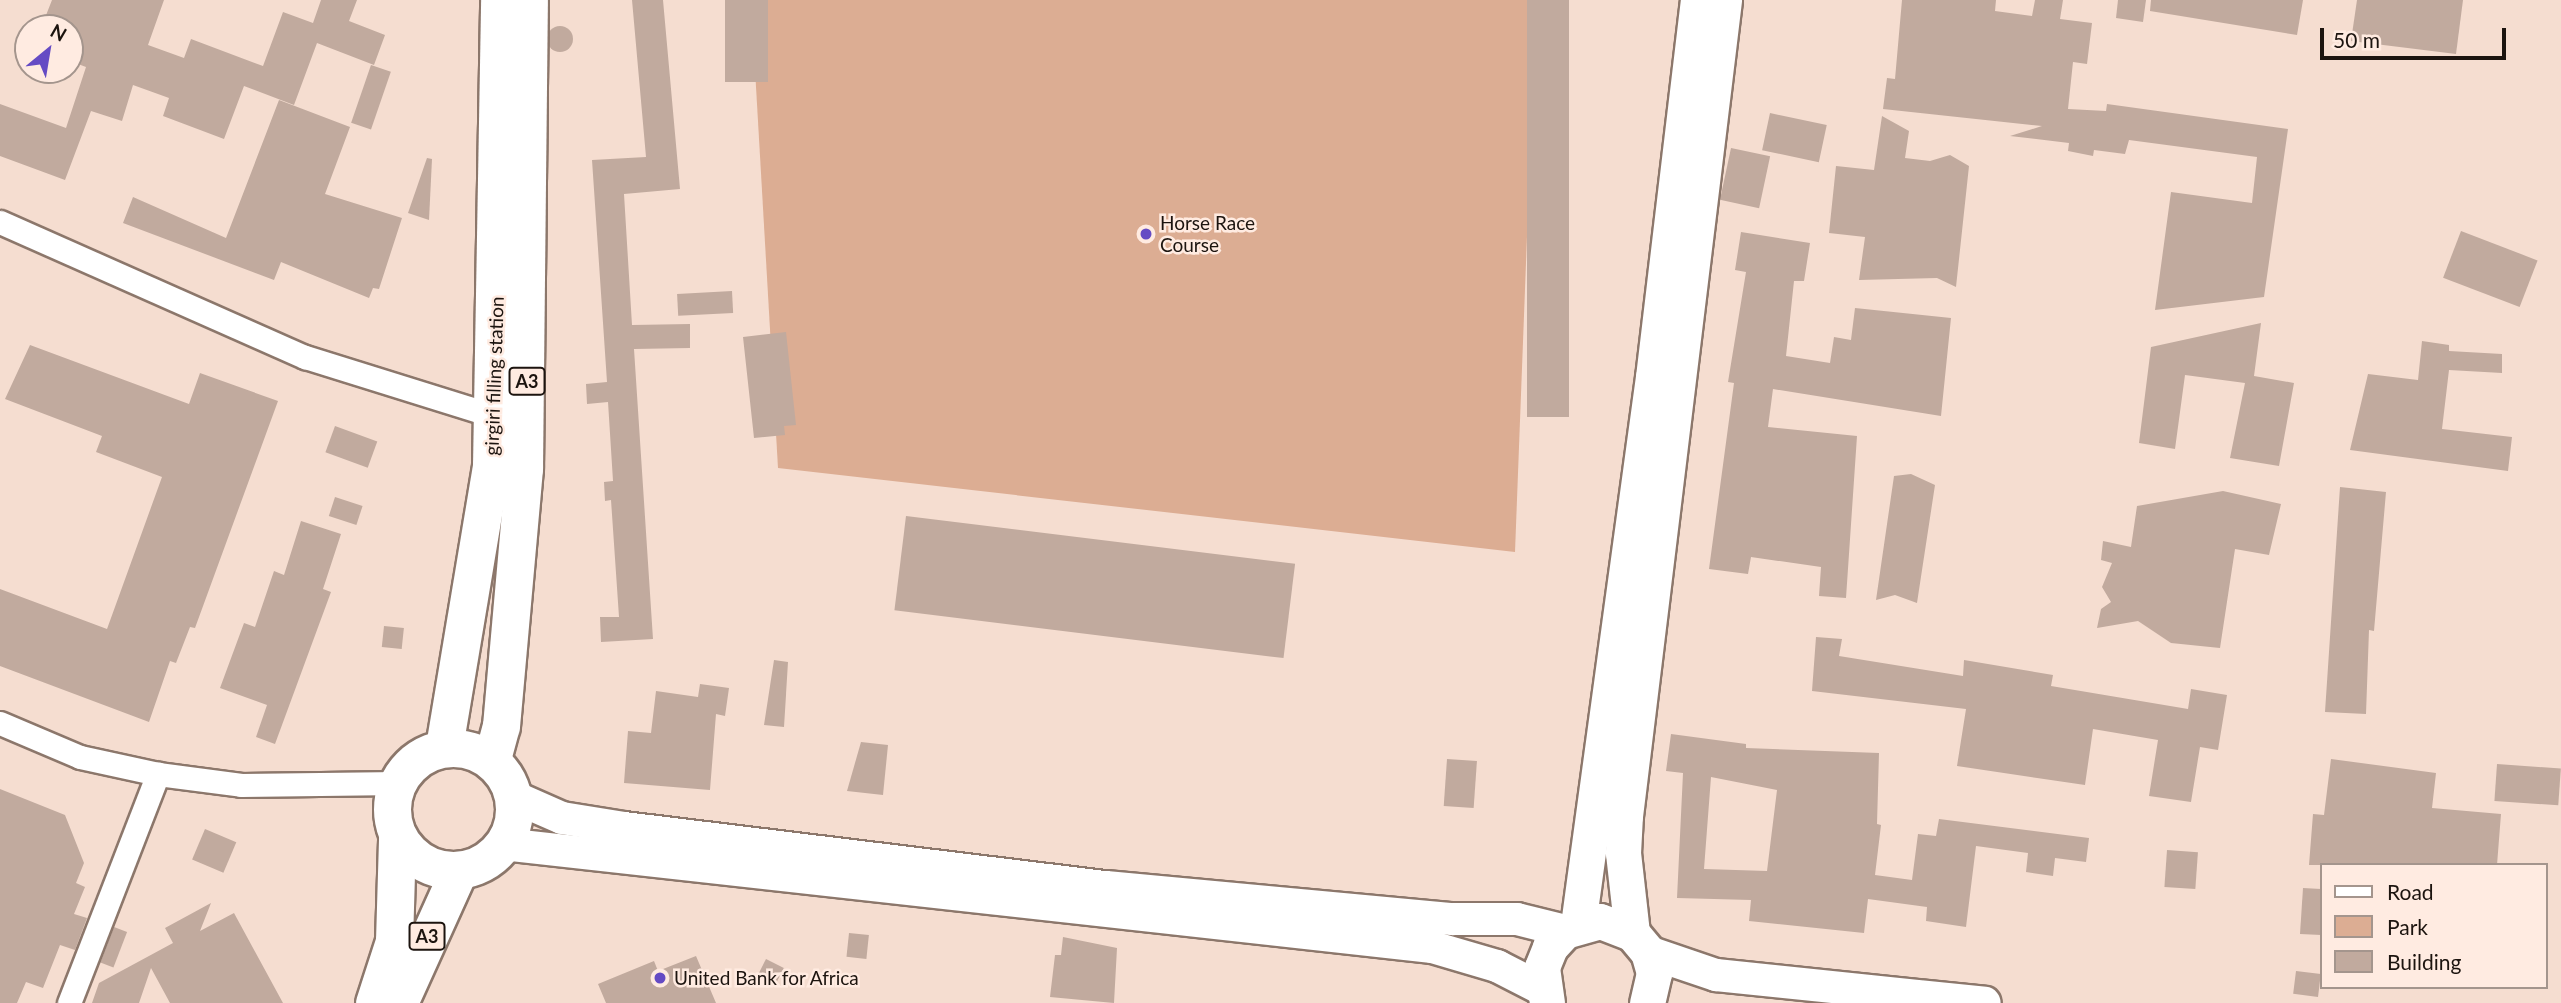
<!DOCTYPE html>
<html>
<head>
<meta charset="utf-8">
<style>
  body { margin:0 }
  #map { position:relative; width:2561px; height:1003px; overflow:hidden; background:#f5ddd0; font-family:Lato,sans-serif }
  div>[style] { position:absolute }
  .green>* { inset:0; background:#dcad93 }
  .building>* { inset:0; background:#c1aa9e; transform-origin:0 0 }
  .round { border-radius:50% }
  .roads { filter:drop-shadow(2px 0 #8c776b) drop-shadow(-2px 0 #8c776b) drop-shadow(0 2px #8c776b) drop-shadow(0 -2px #8c776b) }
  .minor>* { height:23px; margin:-11.5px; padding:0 11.5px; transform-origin:11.5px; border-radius:11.5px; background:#fff }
  .secondary>* { height:32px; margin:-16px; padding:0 16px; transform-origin:16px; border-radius:16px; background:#fff }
  .primary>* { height:35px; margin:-17.5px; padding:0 17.5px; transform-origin:17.5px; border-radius:17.5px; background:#fff }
  .trunk>* { height:37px; margin:-18.5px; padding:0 18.5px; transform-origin:18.5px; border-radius:18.5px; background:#fff }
  .trunk>.ring { margin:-18.5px; padding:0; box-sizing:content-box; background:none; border:37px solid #fff; border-radius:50% }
  .dots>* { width:19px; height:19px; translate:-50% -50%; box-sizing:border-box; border:4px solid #ffebe1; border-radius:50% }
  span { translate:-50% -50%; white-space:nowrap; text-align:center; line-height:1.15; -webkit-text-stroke:5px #ffebe1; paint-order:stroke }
  .shield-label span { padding:2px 5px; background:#ffebe1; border:2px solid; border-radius:5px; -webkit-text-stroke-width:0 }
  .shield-label { font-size:18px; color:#1c140f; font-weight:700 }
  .poi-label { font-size:19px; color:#1c140f }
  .left { translate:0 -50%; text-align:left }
  .street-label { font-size:19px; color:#1c140f }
  .legend { position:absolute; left:2320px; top:863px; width:228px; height:126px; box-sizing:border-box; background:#ffebe1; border:2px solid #a4958d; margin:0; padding:9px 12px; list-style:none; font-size:21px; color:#1c140f }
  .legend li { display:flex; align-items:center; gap:14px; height:35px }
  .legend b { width:35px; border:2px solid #a4958d }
  .north { position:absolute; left:14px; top:14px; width:70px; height:70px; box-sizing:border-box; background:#ffebe1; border:2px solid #a4958d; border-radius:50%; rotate:30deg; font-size:19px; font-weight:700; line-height:28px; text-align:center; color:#1c140f }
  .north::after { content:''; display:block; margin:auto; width:24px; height:32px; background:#654bc4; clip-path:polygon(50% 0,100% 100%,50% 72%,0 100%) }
  .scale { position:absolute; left:2320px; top:28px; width:186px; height:32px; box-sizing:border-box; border:4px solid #1c140f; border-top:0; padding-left:9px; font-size:21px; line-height:24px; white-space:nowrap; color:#1c140f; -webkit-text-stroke:5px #ffebe1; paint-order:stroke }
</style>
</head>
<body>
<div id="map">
  <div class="green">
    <i style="clip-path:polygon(751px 0,1536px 0,1515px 552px,778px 468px)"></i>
  </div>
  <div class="building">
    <i style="clip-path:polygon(52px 0,164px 0,148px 45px,184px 58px,191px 39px,263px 66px,283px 12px,313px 23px,321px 0,357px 0,349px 21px,385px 35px,374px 65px,317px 43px,294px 105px,244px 86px,224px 139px,163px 116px,169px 98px,133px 85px,122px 121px,91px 111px,65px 180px,0 156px,0 104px,66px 128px,86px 67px,70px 61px,70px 28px,41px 28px)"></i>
    <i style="clip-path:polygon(632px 0,663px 0,680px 189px,624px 194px,632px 325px,690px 324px,690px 348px,634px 349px,653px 639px,601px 642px,600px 617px,619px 617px,611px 500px,605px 501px,604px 482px,613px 481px,608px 402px,587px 404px,586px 384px,607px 382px,592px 160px,646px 157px)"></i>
    <i style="left:725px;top:0;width:43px;height:82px"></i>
    <i style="left:1527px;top:0;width:42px;height:417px"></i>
    <i style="clip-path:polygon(1902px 0,1996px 0,1995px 11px,2032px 16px,2035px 0,2063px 0,2060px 19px,2092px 23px,2087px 64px,2073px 62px,2068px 109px,2106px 111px,2107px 104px,2288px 129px,2264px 297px,2155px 310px,2171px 192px,2252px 203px,2257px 157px,2129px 140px,2125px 154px,2094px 150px,2093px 156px,2068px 151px,2069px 143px,2010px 136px,2042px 126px,1883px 109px,1887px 78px,1895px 79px)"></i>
    <i style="clip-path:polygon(2118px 0,2146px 0,2143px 22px,2116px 18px)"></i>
    <i style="clip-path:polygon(2151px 0,2303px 0,2297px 35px,2150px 11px)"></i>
    <i style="clip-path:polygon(2357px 0,2463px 0,2456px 54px,2351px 41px)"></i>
    <i class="round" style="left:547px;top:26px;width:26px;height:26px"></i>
    <i style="left:371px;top:65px;width:21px;height:61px;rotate:19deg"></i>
    <i style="clip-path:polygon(279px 100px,350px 127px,325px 194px,402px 218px,379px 289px,373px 288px,369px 298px,281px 262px,274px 280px,123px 223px,133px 197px,226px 238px)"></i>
    <i style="left:1770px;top:113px;width:58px;height:38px;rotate:12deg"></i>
    <i style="clip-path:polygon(1882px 116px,1909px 131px,1905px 158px,1930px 161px,1950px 155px,1969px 166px,1956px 287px,1937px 278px,1859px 280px,1865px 237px,1829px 233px,1836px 166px,1874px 170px)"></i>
    <i style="left:1731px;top:148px;width:40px;height:53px;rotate:12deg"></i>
    <i style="clip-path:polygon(427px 158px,432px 159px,429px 220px,408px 213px)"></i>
    <i style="left:2461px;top:231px;width:82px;height:50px;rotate:21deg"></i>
    <i style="clip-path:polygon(1741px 232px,1810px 243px,1804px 281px,1794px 281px,1786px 356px,1830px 363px,1834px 337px,1851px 340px,1855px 308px,1951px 318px,1941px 416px,1773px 389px,1768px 427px,1857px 436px,1846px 598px,1819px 596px,1821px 567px,1751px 557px,1748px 574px,1709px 569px,1734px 383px,1728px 382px,1746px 272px,1735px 270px)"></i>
    <i style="left:732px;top:291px;width:22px;height:55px;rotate:87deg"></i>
    <i style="clip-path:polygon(2261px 323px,2254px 376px,2294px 383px,2279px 466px,2230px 458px,2245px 383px,2185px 375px,2175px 449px,2139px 443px,2151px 347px)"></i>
    <i style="clip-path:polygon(786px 332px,796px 425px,784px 426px,785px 435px,754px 438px,743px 337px)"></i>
    <i style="clip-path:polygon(2422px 341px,2449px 345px,2449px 351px,2502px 354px,2502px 373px,2449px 370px,2442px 429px,2512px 437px,2508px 471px,2350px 450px,2368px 374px,2418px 380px)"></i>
    <i style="clip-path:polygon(30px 345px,189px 404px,200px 373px,278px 401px,195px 628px,190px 627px,176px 663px,170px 661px,149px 722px,0 666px,0 589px,107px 629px,162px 477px,96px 452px,102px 436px,5px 399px)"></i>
    <i style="left:335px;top:426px;width:45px;height:28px;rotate:20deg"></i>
    <i style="clip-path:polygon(1911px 474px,1935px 485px,1917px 603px,1895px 595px,1876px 600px,1894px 476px)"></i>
    <i style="clip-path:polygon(2340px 487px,2386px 492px,2374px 631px,2369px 630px,2366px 714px,2325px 712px)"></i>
    <i style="clip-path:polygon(2223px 491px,2281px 504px,2269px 555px,2235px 549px,2220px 648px,2171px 643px,2138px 621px,2097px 628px,2101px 609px,2111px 602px,2102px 587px,2112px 563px,2101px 560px,2103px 541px,2131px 547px,2137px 506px)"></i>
    <i style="left:335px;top:497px;width:29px;height:20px;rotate:18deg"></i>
    <i style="left:906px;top:516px;width:392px;height:95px;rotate:7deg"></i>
    <i style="clip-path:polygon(301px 521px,341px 534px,323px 589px,331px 592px,275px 744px,256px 737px,267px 705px,220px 688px,244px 623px,255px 627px,274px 571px,284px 575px)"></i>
    <i style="left:384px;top:626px;width:20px;height:21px;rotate:6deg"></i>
    <i style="clip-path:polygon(1816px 637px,1842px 639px,1839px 656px,1963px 676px,1964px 660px,2053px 675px,2051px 686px,2188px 709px,2191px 689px,2227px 695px,2218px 750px,2200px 747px,2191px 802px,2149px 796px,2158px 740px,2093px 729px,2085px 785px,1957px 766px,1966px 709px,1812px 691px)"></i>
    <i style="clip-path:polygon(774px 660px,788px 662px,784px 727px,764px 725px)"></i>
    <i style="clip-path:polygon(700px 684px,729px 688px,725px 716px,716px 714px,710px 790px,624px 783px,628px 731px,651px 733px,656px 691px,698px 697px)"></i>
    <i style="clip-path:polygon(evenodd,1671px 734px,1746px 744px,1746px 748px,1879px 753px,1877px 824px,1881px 825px,1875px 875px,1912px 880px,1918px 834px,1936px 836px,1939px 819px,2089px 838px,2086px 862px,2055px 858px,2053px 876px,2026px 872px,2028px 853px,1976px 846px,1966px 927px,1926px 921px,1927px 907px,1868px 899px,1864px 933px,1749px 921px,1751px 900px,1677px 898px,1683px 773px,1666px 771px,1671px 734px,1711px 777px,1777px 790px,1767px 871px,1704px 869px,1711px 777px)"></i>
    <i style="clip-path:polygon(861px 742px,888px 745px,883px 795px,847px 791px)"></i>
    <i style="left:1447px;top:759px;width:30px;height:47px;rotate:4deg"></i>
    <i style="clip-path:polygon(2331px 759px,2436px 773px,2432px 808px,2501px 814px,2497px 865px,2309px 865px,2313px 814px,2324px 815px)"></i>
    <i style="left:2497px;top:764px;width:64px;height:37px;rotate:4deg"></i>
    <i style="clip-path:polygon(0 789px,65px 815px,84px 863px,76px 883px,85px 887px,74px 914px,87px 918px,75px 950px,60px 945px,43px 988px,26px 982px,17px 1003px,0 1003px)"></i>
    <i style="left:205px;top:829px;width:34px;height:33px;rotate:23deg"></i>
    <i style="left:2167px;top:850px;width:31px;height:37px;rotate:4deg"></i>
    <i style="clip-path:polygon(2303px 888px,2321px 889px,2321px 935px,2300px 934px)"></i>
    <i style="clip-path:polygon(211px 903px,200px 931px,234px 913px,283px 1003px,170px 1003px,151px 968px,139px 1003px,92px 1003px,99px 983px,173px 943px,165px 928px)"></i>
    <i style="left:114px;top:927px;width:14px;height:38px;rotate:21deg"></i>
    <i style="left:849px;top:933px;width:20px;height:24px;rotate:6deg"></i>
    <i style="clip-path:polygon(1063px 937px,1117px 948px,1114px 1003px,1050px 997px,1055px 955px,1061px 955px)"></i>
    <i style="clip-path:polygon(696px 956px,716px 1003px,606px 1003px,598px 984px,654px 961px,658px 971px)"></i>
    <i style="left:766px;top:959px;width:20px;height:19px;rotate:27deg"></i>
    <i style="left:2296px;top:971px;width:25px;height:23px;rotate:7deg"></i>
  </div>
  <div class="roads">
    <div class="minor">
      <i style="left:0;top:222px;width:334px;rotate:23.9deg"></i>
      <i style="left:305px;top:357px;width:198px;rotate:17.3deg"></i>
      <i style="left:0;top:723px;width:87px;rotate:23deg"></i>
      <i style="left:80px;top:757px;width:80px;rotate:12.3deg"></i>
      <i style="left:158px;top:774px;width:84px;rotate:7.5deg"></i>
      <i style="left:241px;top:785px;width:158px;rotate:-0.7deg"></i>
      <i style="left:69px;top:1003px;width:246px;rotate:-68.8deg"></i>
    </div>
    <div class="secondary">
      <i style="left:514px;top:797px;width:52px;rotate:23.6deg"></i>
      <i style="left:562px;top:818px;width:63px;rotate:9.2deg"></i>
      <i style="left:624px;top:828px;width:486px;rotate:7deg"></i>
      <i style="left:1106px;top:887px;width:348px;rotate:5.3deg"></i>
      <i style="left:1453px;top:919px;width:64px"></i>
      <i style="left:1517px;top:919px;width:49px;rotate:14deg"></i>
      <i style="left:503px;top:844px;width:935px;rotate:6.33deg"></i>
      <i style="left:1432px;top:947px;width:68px;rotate:16.3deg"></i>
      <i style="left:1497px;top:966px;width:51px;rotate:27.1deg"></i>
      <i style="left:1648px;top:952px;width:72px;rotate:18.7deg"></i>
      <i style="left:1716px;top:975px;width:270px;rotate:5.9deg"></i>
    </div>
    <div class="primary">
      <i style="left:1578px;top:925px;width:553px;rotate:-82.21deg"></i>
      <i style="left:1653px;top:377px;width:380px;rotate:-83.2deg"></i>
      <i style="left:1632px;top:933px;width:81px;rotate:-96.4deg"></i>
      <i style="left:1623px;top:853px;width:37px;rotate:-87deg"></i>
      <i style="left:1625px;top:816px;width:822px;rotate:-83.08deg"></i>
      <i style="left:1547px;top:1003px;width:36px;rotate:-98deg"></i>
      <i style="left:1542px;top:967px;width:22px;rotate:-68deg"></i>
      <i style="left:1550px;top:947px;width:22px;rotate:-47deg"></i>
      <i style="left:1565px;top:931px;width:36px;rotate:-16deg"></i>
      <i style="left:1600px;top:921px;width:34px;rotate:21deg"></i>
      <i style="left:1632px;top:933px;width:25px;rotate:50deg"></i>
      <i style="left:1648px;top:952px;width:22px;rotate:74deg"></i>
      <i style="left:1654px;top:973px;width:31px;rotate:103deg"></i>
    </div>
    <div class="trunk">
      <i style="left:444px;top:747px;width:285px;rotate:-80.5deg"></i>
      <i style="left:491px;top:466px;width:466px;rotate:-89deg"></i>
      <i class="ring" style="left:392px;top:748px;width:85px;height:85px"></i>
      <i style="left:492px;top:759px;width:34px;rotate:-75deg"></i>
      <i style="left:501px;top:726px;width:258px;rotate:-84.9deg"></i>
      <i style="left:524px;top:469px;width:469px;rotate:-89.4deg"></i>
      <i style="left:374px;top:1003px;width:65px;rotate:-72.1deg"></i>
      <i style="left:394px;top:941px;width:104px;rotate:-88.3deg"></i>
      <i style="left:399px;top:1003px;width:146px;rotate:-65.7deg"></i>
    </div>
  </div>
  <div class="dots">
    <i style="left:1146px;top:234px;background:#654bc4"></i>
    <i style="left:660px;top:978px;background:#654bc4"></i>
  </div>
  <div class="shield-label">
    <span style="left:527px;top:381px">A3</span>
    <span style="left:427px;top:936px">A3</span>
  </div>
  <div class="poi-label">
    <span class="left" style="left:1160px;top:234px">Horse Race<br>Course</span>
    <span class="left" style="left:674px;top:978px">United Bank for Africa</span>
  </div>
  <div class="street-label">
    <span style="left:494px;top:376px;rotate:-88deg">girgiri filling station</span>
  </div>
  <ul class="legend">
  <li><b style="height:9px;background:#fff"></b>Road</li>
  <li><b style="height:19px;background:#dcad93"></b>Park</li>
  <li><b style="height:19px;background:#c1aa9e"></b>Building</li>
  </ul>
  <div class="north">N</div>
  <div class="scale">50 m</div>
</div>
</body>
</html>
